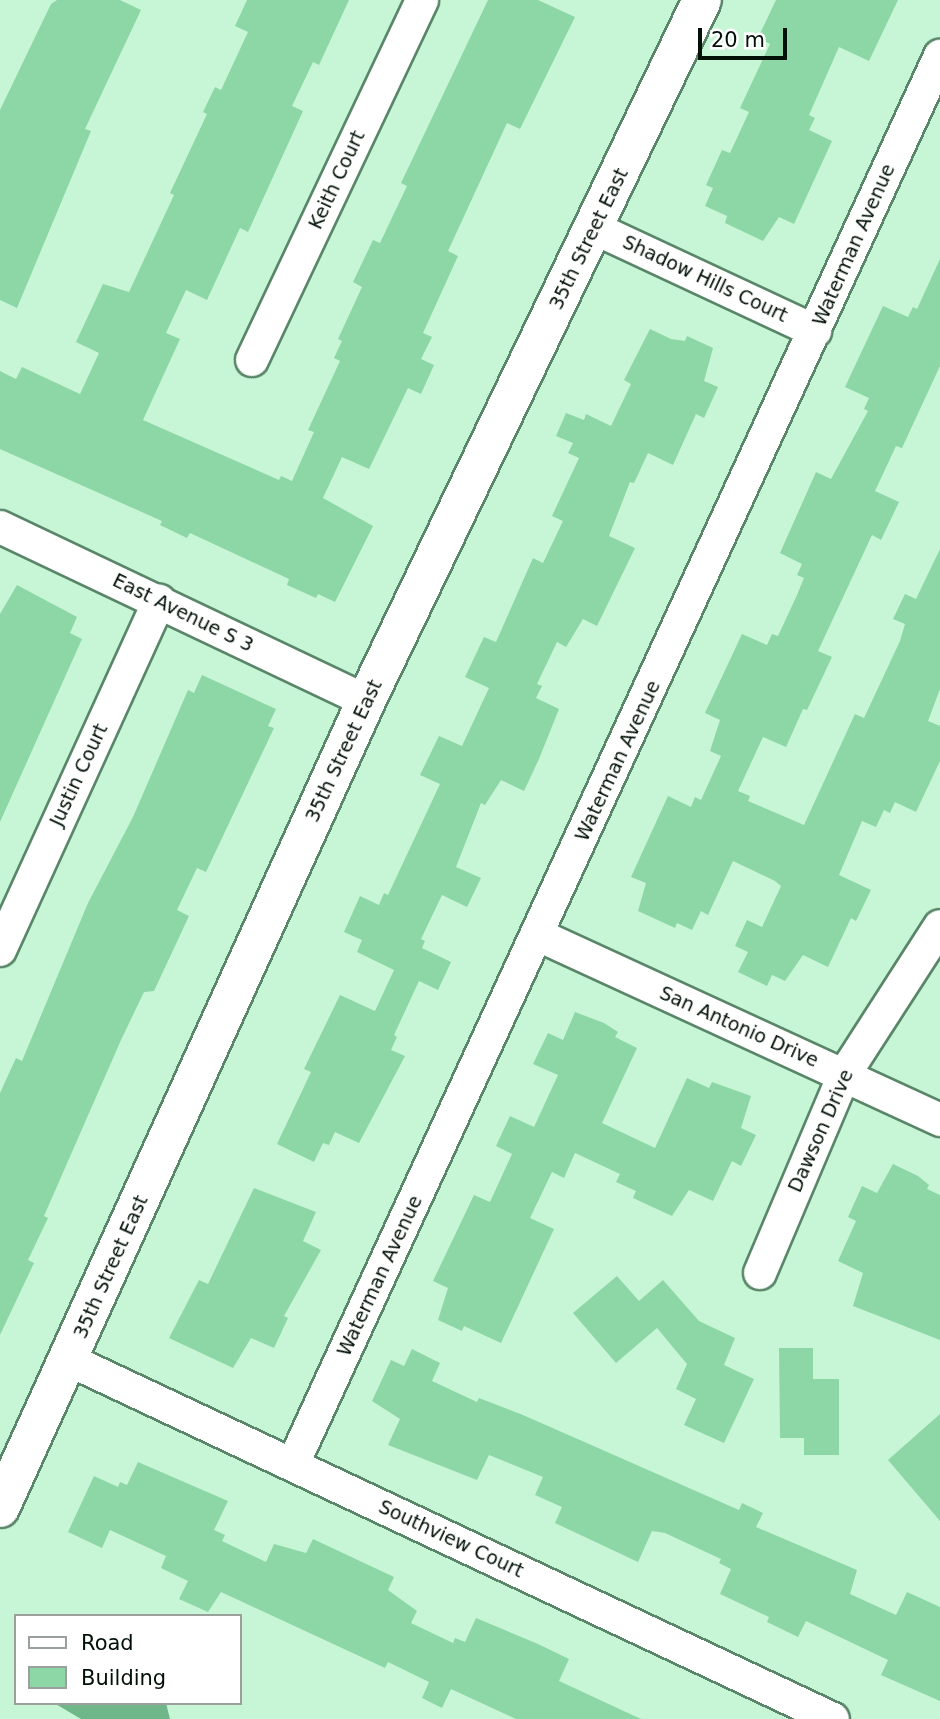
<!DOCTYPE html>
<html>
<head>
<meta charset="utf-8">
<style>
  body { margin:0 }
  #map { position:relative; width:940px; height:1719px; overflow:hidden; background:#c7f6d6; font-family:"DejaVu Sans",sans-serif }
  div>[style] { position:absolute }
  .water>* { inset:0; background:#6fb789 }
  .building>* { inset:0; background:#8dd6a6 }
  .roads { filter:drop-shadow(2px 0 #598568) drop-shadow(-2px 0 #598568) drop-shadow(0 2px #598568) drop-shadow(0 -2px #598568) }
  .minor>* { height:32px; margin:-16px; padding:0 16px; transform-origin:16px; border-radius:16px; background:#fff }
  .tertiary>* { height:38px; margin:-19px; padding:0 19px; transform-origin:19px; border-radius:19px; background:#fff }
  span { translate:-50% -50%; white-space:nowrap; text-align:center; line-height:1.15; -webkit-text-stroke:7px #fff; paint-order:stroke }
  .street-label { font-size:19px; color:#021107 }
  .legend { position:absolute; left:14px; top:1614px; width:228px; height:91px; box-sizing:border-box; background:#fff; border:2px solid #9aa09c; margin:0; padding:9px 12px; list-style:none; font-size:21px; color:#021107 }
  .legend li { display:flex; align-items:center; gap:14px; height:35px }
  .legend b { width:35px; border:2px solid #9aa09c }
  .scale { position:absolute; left:698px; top:28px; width:89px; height:32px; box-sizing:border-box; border:4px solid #021107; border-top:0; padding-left:9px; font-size:21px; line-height:24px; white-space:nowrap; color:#021107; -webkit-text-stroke:5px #fff; paint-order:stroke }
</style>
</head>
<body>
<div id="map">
  <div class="water">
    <i style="clip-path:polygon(54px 1703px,166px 1703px,170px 1719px,81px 1719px)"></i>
  </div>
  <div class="building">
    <i style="clip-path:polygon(57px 0,120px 0,141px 10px,85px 129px,91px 131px,17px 308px,0 300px,0 110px,51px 4px)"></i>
    <i style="clip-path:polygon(247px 0,349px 0,319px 65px,313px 62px,292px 106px,303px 111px,248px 232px,240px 228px,207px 300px,186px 290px,166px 333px,180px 339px,143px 420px,279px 480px,281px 476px,292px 481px,314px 432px,308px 430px,340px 361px,334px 358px,342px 341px,338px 339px,362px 287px,353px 282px,373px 240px,380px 243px,407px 186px,401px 183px,488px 0,538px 0,575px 17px,520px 129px,507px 123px,448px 251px,458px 256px,423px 333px,432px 337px,421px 359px,434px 365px,421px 394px,408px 388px,369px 469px,342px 457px,323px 498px,373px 526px,335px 602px,318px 594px,316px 598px,287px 585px,289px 579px,190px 533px,187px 538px,160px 525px,162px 521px,0 449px,0 371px,16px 379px,22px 367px,80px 394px,99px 353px,76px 342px,103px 284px,129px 292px,174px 195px,170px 193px,207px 114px,203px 112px,215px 87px,221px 90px,248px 32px,235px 26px)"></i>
    <i style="clip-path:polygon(776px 0,898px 0,869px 61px,839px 47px,809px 115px,815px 118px,809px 130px,832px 141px,794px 224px,779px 217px,763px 241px,725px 223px,727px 216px,705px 206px,713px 188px,706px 185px,722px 150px,730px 153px,749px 112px,740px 108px,770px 44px,758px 38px)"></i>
    <i style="clip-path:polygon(940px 259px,940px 366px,902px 448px,896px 446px,875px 491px,899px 502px,881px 540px,872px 535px,818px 651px,832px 657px,807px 710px,803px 709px,786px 747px,763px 737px,738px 791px,750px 796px,748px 801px,804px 825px,855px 714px,864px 718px,900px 641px,905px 624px,893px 619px,905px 594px,916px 599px,940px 549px,940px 689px,928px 721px,940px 726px,940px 761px,916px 812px,895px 802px,890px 813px,884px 810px,876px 827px,862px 821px,839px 875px,871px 890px,856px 921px,851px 918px,828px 967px,803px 955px,785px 981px,772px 975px,767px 986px,738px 972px,748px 952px,735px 946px,747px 920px,762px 927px,781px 886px,775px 881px,733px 861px,708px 915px,701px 911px,692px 930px,677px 923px,675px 928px,638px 911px,646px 883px,631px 877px,668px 796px,691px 807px,695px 797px,701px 800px,721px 756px,710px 751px,720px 720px,705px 713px,742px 634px,767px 645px,772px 634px,778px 636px,797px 595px,804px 578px,797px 575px,802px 564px,780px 553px,816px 472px,831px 479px,868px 411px,864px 409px,869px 398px,845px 387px,883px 306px,908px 317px,913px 307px,917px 309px)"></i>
    <i style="clip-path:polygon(650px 329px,671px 339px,685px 341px,687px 336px,713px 348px,704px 381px,718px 387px,704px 418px,696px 414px,673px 465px,648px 453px,634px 483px,630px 482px,609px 536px,635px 548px,597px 626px,583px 619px,566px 647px,557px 642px,537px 684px,542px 686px,536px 698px,559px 709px,539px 759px,524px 791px,501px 780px,485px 805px,481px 803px,456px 867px,481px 878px,467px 907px,442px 895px,421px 939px,425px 941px,422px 948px,451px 962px,438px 990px,419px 981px,394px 1035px,397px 1037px,391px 1050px,405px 1056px,359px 1143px,335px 1132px,329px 1145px,323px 1143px,314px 1162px,277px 1144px,311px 1072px,304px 1069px,340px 995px,375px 1011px,394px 970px,357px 952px,362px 940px,344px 932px,360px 896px,379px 905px,384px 893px,388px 895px,440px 784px,420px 775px,439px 736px,462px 746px,489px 688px,465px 677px,484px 637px,496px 642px,533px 558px,543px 563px,563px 521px,552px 516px,579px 458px,568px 453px,573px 443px,556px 436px,566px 413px,584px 420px,586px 414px,611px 426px,631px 384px,624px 380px)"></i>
    <i style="clip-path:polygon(17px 585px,77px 617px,70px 633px,82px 639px,0 822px,0 614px)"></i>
    <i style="clip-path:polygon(202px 675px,276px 709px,268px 726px,274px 728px,206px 872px,197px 868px,177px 910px,189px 916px,154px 991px,144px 992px,121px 1040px,44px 1216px,48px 1218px,28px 1260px,34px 1263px,0 1335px,0 1093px,16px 1058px,22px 1061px,88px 903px,133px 817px,188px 690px,194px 693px)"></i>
    <i style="clip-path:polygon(575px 1012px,604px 1023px,618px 1032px,615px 1037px,637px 1048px,602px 1123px,655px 1148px,687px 1078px,709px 1088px,712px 1082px,751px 1096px,741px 1128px,756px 1135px,741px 1166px,732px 1161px,713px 1201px,689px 1190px,672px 1216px,633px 1198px,636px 1191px,616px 1182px,620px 1174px,575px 1153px,564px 1178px,552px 1172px,530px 1218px,554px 1229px,501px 1343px,464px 1326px,462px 1331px,438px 1320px,448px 1288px,433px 1281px,474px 1195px,490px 1202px,512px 1154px,496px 1146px,510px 1116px,534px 1127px,558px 1075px,533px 1064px,548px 1033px,563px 1040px)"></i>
    <i style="clip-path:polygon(893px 1164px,918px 1176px,929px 1185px,927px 1189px,940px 1195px,940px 1340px,853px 1306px,863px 1273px,838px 1261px,856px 1221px,848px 1217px,862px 1186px,877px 1193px)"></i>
    <i style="clip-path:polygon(254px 1188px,316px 1212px,303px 1241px,321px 1250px,284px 1316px,288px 1318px,274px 1348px,251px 1338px,233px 1368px,169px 1338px,199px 1280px,208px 1284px)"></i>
    <i style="clip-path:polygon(617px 1276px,639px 1301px,663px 1280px,699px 1321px,735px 1338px,724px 1365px,754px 1379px,724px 1443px,684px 1425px,696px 1399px,676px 1389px,687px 1364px,657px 1328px,616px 1363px,573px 1313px)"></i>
    <i style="clip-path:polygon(779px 1348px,813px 1348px,813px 1379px,839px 1379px,839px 1455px,804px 1455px,804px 1438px,780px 1438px)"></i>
    <i style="clip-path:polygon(412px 1349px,440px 1363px,432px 1381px,477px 1402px,479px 1398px,523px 1415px,739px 1510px,742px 1503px,763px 1513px,756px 1527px,857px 1570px,850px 1594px,896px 1615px,907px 1592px,940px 1607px,940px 1701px,881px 1675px,888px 1660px,806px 1621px,798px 1637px,767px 1622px,769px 1617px,720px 1594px,731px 1569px,719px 1563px,721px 1559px,665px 1533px,652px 1531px,638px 1562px,555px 1523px,562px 1507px,535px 1495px,543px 1477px,489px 1455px,477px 1480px,388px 1445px,400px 1419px,372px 1401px,391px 1360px,404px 1366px)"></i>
    <i style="clip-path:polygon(940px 1414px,940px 1521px,888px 1460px)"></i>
    <i style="clip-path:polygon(138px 1462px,228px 1501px,214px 1530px,225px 1535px,222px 1541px,266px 1562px,274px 1544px,306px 1553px,313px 1539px,394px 1577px,388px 1590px,417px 1611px,411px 1623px,453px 1643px,455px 1638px,465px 1642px,476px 1618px,538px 1644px,569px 1659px,559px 1681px,641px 1719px,516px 1719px,451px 1689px,442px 1708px,422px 1698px,429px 1682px,388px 1662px,385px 1668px,221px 1592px,208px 1612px,179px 1599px,188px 1581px,161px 1568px,166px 1556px,110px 1530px,102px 1548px,68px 1532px,94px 1476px,118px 1487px,120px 1482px,127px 1485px)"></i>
  </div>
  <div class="roads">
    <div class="minor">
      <i style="left:594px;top:228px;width:244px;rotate:25deg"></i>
      <i style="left:252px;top:360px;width:398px;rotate:-64.7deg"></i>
      <i style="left:0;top:527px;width:405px;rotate:25.4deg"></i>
      <i style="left:538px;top:935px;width:443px;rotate:24.7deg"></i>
      <i style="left:0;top:950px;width:384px;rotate:-65.5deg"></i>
      <i style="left:760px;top:1273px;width:215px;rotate:-67deg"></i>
      <i style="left:844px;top:1075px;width:177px;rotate:-57.2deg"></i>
      <i style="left:69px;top:1360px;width:844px;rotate:25.17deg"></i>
      <i style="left:293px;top:1464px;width:1550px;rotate:-65.32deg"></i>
    </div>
    <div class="tertiary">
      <i style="left:0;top:1508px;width:886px;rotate:-65.6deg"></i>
      <i style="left:366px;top:701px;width:777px;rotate:-64.39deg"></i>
    </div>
  </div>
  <div class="street-label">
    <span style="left:337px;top:180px;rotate:-65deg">Keith Court</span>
    <span style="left:589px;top:239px;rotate:-64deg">35th Street East</span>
    <span style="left:854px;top:245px;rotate:-66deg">Waterman Avenue</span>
    <span style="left:705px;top:279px;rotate:25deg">Shadow Hills Court</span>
    <span style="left:183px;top:613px;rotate:26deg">East Avenue S 3</span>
    <span style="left:344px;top:751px;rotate:-65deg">35th Street East</span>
    <span style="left:618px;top:761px;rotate:-65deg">Waterman Avenue</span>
    <span style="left:79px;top:775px;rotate:-65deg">Justin Court</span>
    <span style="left:739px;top:1027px;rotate:24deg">San Antonio Drive</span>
    <span style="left:821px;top:1131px;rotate:-66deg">Dawson Drive</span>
    <span style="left:111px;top:1267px;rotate:-66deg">35th Street East</span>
    <span style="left:380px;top:1276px;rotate:-65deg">Waterman Avenue</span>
    <span style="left:451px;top:1539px;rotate:25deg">Southview Court</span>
  </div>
  <ul class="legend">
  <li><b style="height:9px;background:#fff"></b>Road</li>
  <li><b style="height:19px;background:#8dd6a6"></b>Building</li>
  </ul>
  <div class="scale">20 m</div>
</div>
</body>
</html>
